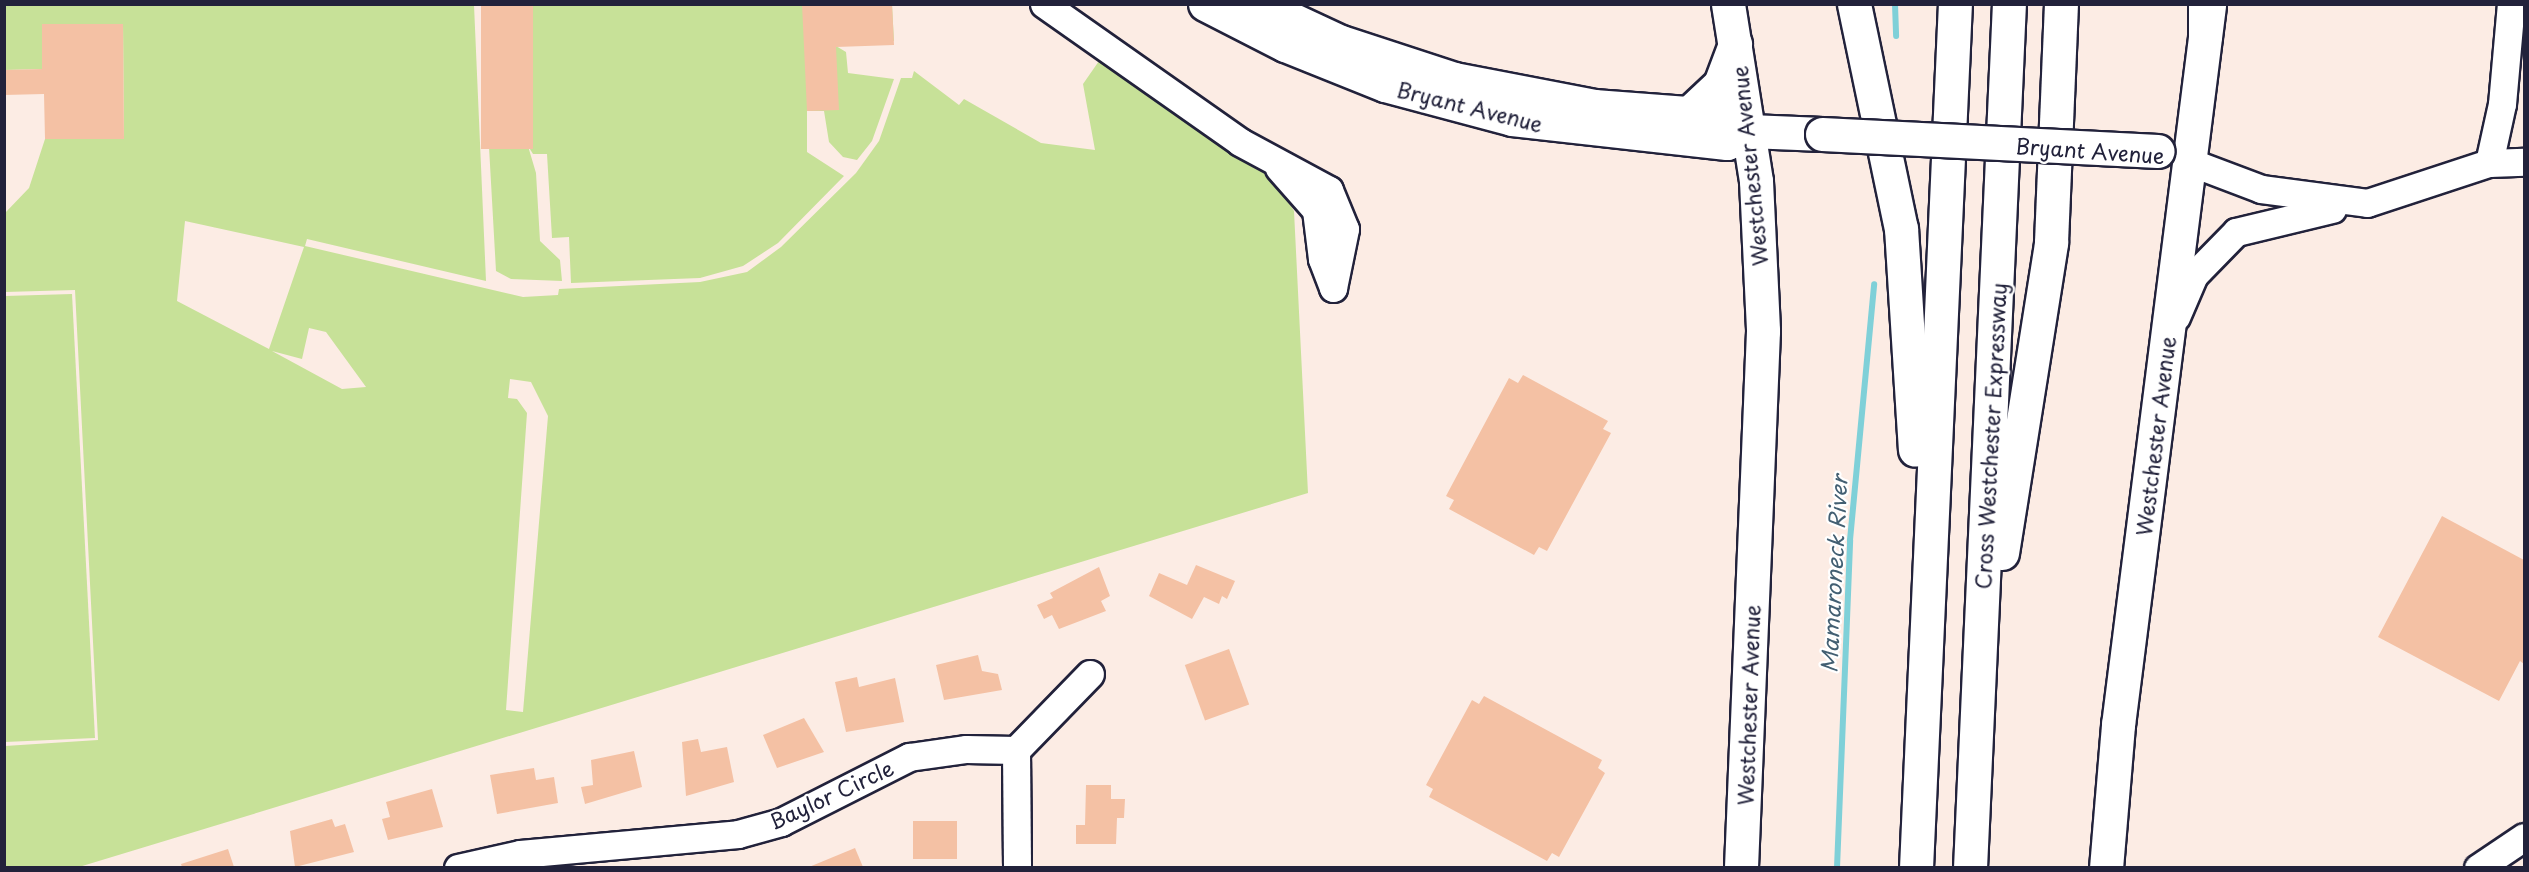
<!DOCTYPE html>
<html>
<head>
<meta charset="utf-8">
<style>
  body { margin:0 }
  #map { position:relative; width:2529px; height:872px; overflow:hidden; background:#fcece4; font-family:"Playpen Sans",sans-serif }
  div>[style] { position:absolute }
  .green>* { inset:0; background:#c7e198 }
  .stream>* { height:6px; margin:-3px; padding:0 3px; transform-origin:3px; border-radius:3px; background:#7fd0d8 }
  .building>* { inset:0; background:#f4c1a4; transform-origin:0 0 }
  .roads { filter:drop-shadow(2px 0 #22223b) drop-shadow(-2px 0 #22223b) drop-shadow(0 2px #22223b) drop-shadow(0 -2px #22223b) }
  .minor>* { height:27px; margin:-13.5px; padding:0 13.5px; transform-origin:13.5px; border-radius:13.5px; background:#fff }
  .major>* { height:33px; margin:-16.5px; padding:0 16.5px; transform-origin:16.5px; border-radius:16.5px; background:#fff }
  .highway>* { height:33px; margin:-16.5px; padding:0 16.5px; transform-origin:16.5px; border-radius:16.5px; background:#fff }
  .bridges { filter:drop-shadow(2px 0 #22223b) drop-shadow(-2px 0 #22223b) drop-shadow(0 2px #22223b) drop-shadow(0 -2px #22223b) }
  .major-bridge>* { height:33px; margin:-16.5px; padding:0 16.5px; transform-origin:16.5px; border-radius:16.5px; background:#fff }
  span { translate:-50% -50%; white-space:nowrap; text-align:center; line-height:1.15; -webkit-text-stroke:4.5px #fff; paint-order:stroke }
  .street-label { font-size:21px; color:#22223b }
  .water-label { font-size:22px; color:#435f72; font-style:italic }
  .frame { position:absolute; inset:0; border:6px solid #22223b; pointer-events:none }
</style>
</head>
<body>
<div id="map">
  <div class="green">
    <i style="clip-path:polygon(evenodd,4px 5px,474px 5px,486px 281px,307px 239px,305px 246px,523px 297px,558px 295px,559px 289px,700px 282px,747px 272px,781px 247px,856px 173px,879px 141px,901px 78px,912px 78px,914px 71px,959px 105px,964px 99px,1041px 143px,1095px 150px,1083px 84px,1099px 61px,1272px 177px,1294px 211px,1308px 493px,79px 867px,5px 867px,5px 746px,98px 740px,75px 290px,5px 292px,5px 213px,29px 188px,45px 139px,124px 138px,123px 24px,42px 24px,42px 69px,5px 70px,4px 5px,185px 221px,304px 247px,269px 349px,177px 301px,185px 221px,4px 5px,309px 328px,326px 332px,366px 387px,342px 389px,272px 351px,302px 359px,309px 328px,4px 5px,510px 379px,531px 382px,548px 416px,523px 712px,506px 710px,527px 413px,517px 399px,508px 398px,510px 379px)"></i>
    <i style="clip-path:polygon(481px 5px,892px 5px,894px 41px,836px 46px,846px 52px,848px 73px,894px 79px,872px 141px,857px 160px,843px 157px,829px 142px,824px 111px,807px 111px,807px 152px,844px 176px,778px 243px,743px 266px,700px 278px,571px 283px,569px 237px,552px 238px,547px 154px,533px 154px,528px 146px,536px 173px,540px 241px,560px 260px,562px 281px,511px 279px,496px 271px)"></i>
    <i style="clip-path:polygon(72px 294px,95px 738px,5px 742px,5px 296px)"></i>
  </div>
  <div class="stream">
    <i style="left:1895px;top:4px;width:32px;rotate:88deg"></i>
    <i style="left:1837px;top:868px;width:328px;rotate:-87.7deg"></i>
    <i style="left:1850px;top:540px;width:257px;rotate:-84.6deg"></i>
  </div>
  <div class="building">
    <i style="left:481px;top:4px;width:52px;height:145px"></i>
    <i style="clip-path:polygon(802px 4px,892px 4px,894px 45px,836px 47px,839px 110px,807px 111px)"></i>
    <i style="clip-path:polygon(42px 24px,123px 24px,124px 139px,45px 139px,44px 94px,4px 95px,4px 70px,42px 69px)"></i>
    <i style="clip-path:polygon(1523px 375px,1608px 421px,1603px 429px,1611px 433px,1547px 551px,1539px 547px,1534px 555px,1449px 509px,1454px 500px,1446px 496px,1509px 378px,1518px 383px)"></i>
    <i style="clip-path:polygon(2442px 516px,2524px 560px,2524px 664px,2520px 661px,2499px 701px,2378px 637px)"></i>
    <i style="clip-path:polygon(1196px 565px,1235px 581px,1227px 599px,1222px 596px,1219px 604px,1204px 597px,1192px 619px,1149px 596px,1159px 573px,1187px 585px)"></i>
    <i style="clip-path:polygon(1099px 567px,1110px 596px,1101px 601px,1106px 611px,1059px 629px,1052px 615px,1044px 619px,1037px 605px,1053px 598px,1050px 593px)"></i>
    <i style="left:1229px;top:649px;width:59px;height:47px;rotate:70deg"></i>
    <i style="clip-path:polygon(978px 655px,982px 671px,998px 674px,1002px 690px,944px 700px,936px 665px)"></i>
    <i style="clip-path:polygon(857px 677px,859px 687px,895px 678px,904px 722px,846px 732px,835px 682px)"></i>
    <i style="clip-path:polygon(1484px 696px,1602px 760px,1598px 768px,1605px 773px,1559px 857px,1552px 853px,1547px 861px,1429px 797px,1433px 789px,1426px 785px,1472px 700px,1479px 704px)"></i>
    <i style="clip-path:polygon(804px 718px,824px 752px,777px 768px,763px 735px)"></i>
    <i style="clip-path:polygon(698px 739px,701px 752px,727px 747px,734px 782px,686px 796px,682px 742px)"></i>
    <i style="clip-path:polygon(634px 751px,642px 787px,585px 804px,581px 787px,593px 785px,591px 760px)"></i>
    <i style="clip-path:polygon(534px 768px,536px 780px,554px 777px,558px 803px,497px 814px,490px 775px)"></i>
    <i style="clip-path:polygon(1086px 785px,1111px 785px,1111px 799px,1125px 799px,1124px 818px,1117px 818px,1116px 844px,1076px 844px,1076px 825px,1085px 825px)"></i>
    <i style="clip-path:polygon(432px 789px,443px 827px,388px 840px,382px 819px,390px 817px,386px 802px)"></i>
    <i style="clip-path:polygon(332px 819px,335px 827px,345px 824px,354px 852px,295px 867px,290px 831px)"></i>
    <i style="left:913px;top:821px;width:44px;height:38px"></i>
    <i style="clip-path:polygon(855px 848px,863px 867px,809px 867px)"></i>
    <i style="clip-path:polygon(228px 849px,234px 867px,182px 867px,181px 864px)"></i>
  </div>
  <div class="roads">
    <div class="minor">
      <i style="left:1044px;top:4px;width:240px;rotate:35.1deg"></i>
      <i style="left:1240px;top:142px;width:101px;rotate:28.3deg"></i>
      <i style="left:1329px;top:190px;width:42px;rotate:67.7deg"></i>
      <i style="left:1345px;top:229px;width:60px;rotate:101.5deg"></i>
      <i style="left:2190px;top:162px;width:76px;rotate:20.8deg"></i>
      <i style="left:2261px;top:189px;width:107px;rotate:7.5deg"></i>
      <i style="left:2367px;top:203px;width:128px;rotate:-18.2deg"></i>
      <i style="left:2489px;top:163px;width:35px;rotate:-2deg"></i>
      <i style="left:2489px;top:163px;width:60px;rotate:-77.6deg"></i>
      <i style="left:2502px;top:104px;width:100px;rotate:-84.9deg"></i>
      <i style="left:1279px;top:168px;width:56px;rotate:48.6deg"></i>
      <i style="left:1316px;top:210px;width:49px;rotate:83deg"></i>
      <i style="left:1322px;top:259px;width:31px;rotate:69deg"></i>
      <i style="left:2176px;top:317px;width:46px;rotate:-66.8deg"></i>
      <i style="left:2194px;top:275px;width:60px;rotate:-45.7deg"></i>
      <i style="left:2236px;top:232px;width:99px;rotate:-13.5deg"></i>
      <i style="left:1016px;top:750px;width:118px;rotate:89.5deg"></i>
      <i style="left:1016px;top:750px;width:106px;rotate:-45.8deg"></i>
      <i style="left:458px;top:868px;width:64px;rotate:-12.7deg"></i>
      <i style="left:520px;top:854px;width:219px;rotate:-5.2deg"></i>
      <i style="left:738px;top:834px;width:45px;rotate:-15.6deg"></i>
      <i style="left:781px;top:822px;width:144px;rotate:-26.9deg"></i>
      <i style="left:909px;top:757px;width:58px;rotate:-8deg"></i>
      <i style="left:966px;top:749px;width:50px;rotate:1.1deg"></i>
      <i style="left:2478px;top:868px;width:55px;rotate:-34deg"></i>
    </div>
    <div class="major">
      <i style="left:1205px;top:4px;width:90px;rotate:27.1deg"></i>
      <i style="left:1285px;top:45px;width:108px;rotate:21.8deg"></i>
      <i style="left:1385px;top:85px;width:131px;rotate:15deg"></i>
      <i style="left:1512px;top:119px;width:216px;rotate:6.4deg"></i>
      <i style="left:1727px;top:143px;width:25px;rotate:-29deg"></i>
      <i style="left:1749px;top:131px;width:73px;rotate:2.4deg"></i>
      <i style="left:1259px;top:4px;width:90px;rotate:24.9deg"></i>
      <i style="left:1341px;top:42px;width:119px;rotate:18.1deg"></i>
      <i style="left:1454px;top:79px;width:143px;rotate:10.9deg"></i>
      <i style="left:1594px;top:106px;width:133px;rotate:4.3deg"></i>
      <i style="left:1727px;top:116px;width:27px;rotate:34deg"></i>
      <i style="left:1728px;top:4px;width:179px;rotate:81deg"></i>
      <i style="left:1756px;top:181px;width:150px;rotate:87.3deg"></i>
      <i style="left:1763px;top:331px;width:537px;rotate:92.35deg"></i>
      <i style="left:1689px;top:113px;width:42px;rotate:-43.1deg"></i>
      <i style="left:1720px;top:84px;width:43px;rotate:-69.4deg"></i>
      <i style="left:2106px;top:868px;width:144px;rotate:-85.2deg"></i>
      <i style="left:2118px;top:725px;width:725px;rotate:-82.79deg"></i>
    </div>
    <div class="highway">
      <i style="left:1854px;top:4px;width:229px;rotate:78.2deg"></i>
      <i style="left:1901px;top:228px;width:222px;rotate:86.4deg"></i>
      <i style="left:2205px;top:4px;width:32px;rotate:90deg"></i>
      <i style="left:2002px;top:553px;width:315px;rotate:-81deg"></i>
      <i style="left:2051px;top:242px;width:238px;rotate:-87.6deg"></i>
      <i style="left:1916px;top:868px;width:865px;rotate:-87.42deg"></i>
      <i style="left:1970px;top:868px;width:865px;rotate:-87.42deg"></i>
    </div>
  </div>
  <div class="bridges">
    <div class="major-bridge">
      <i style="left:1822px;top:134px;width:336px;rotate:2.9deg"></i>
    </div>
  </div>
  <div class="street-label">
    <span style="left:1470px;top:106px;rotate:14deg">Bryant Avenue</span>
    <span style="left:2090px;top:150px;rotate:4deg">Bryant Avenue</span>
    <span style="left:1749px;top:166px;rotate:-96deg">Westchester Avenue</span>
    <span style="left:1990px;top:436px;rotate:-87deg">Cross Westchester Expressway</span>
    <span style="left:2155px;top:436px;rotate:-83deg">Westchester Avenue</span>
    <span style="left:1748px;top:705px;rotate:-88deg">Westchester Avenue</span>
    <span style="left:831px;top:794px;rotate:-25deg">Baylor Circle</span>
  </div>
  <div class="water-label">
    <span style="left:1833px;top:574px;rotate:-87deg">Mamaroneck River</span>
  </div>
  <div class="frame"></div>
</div>
</body>
</html>
